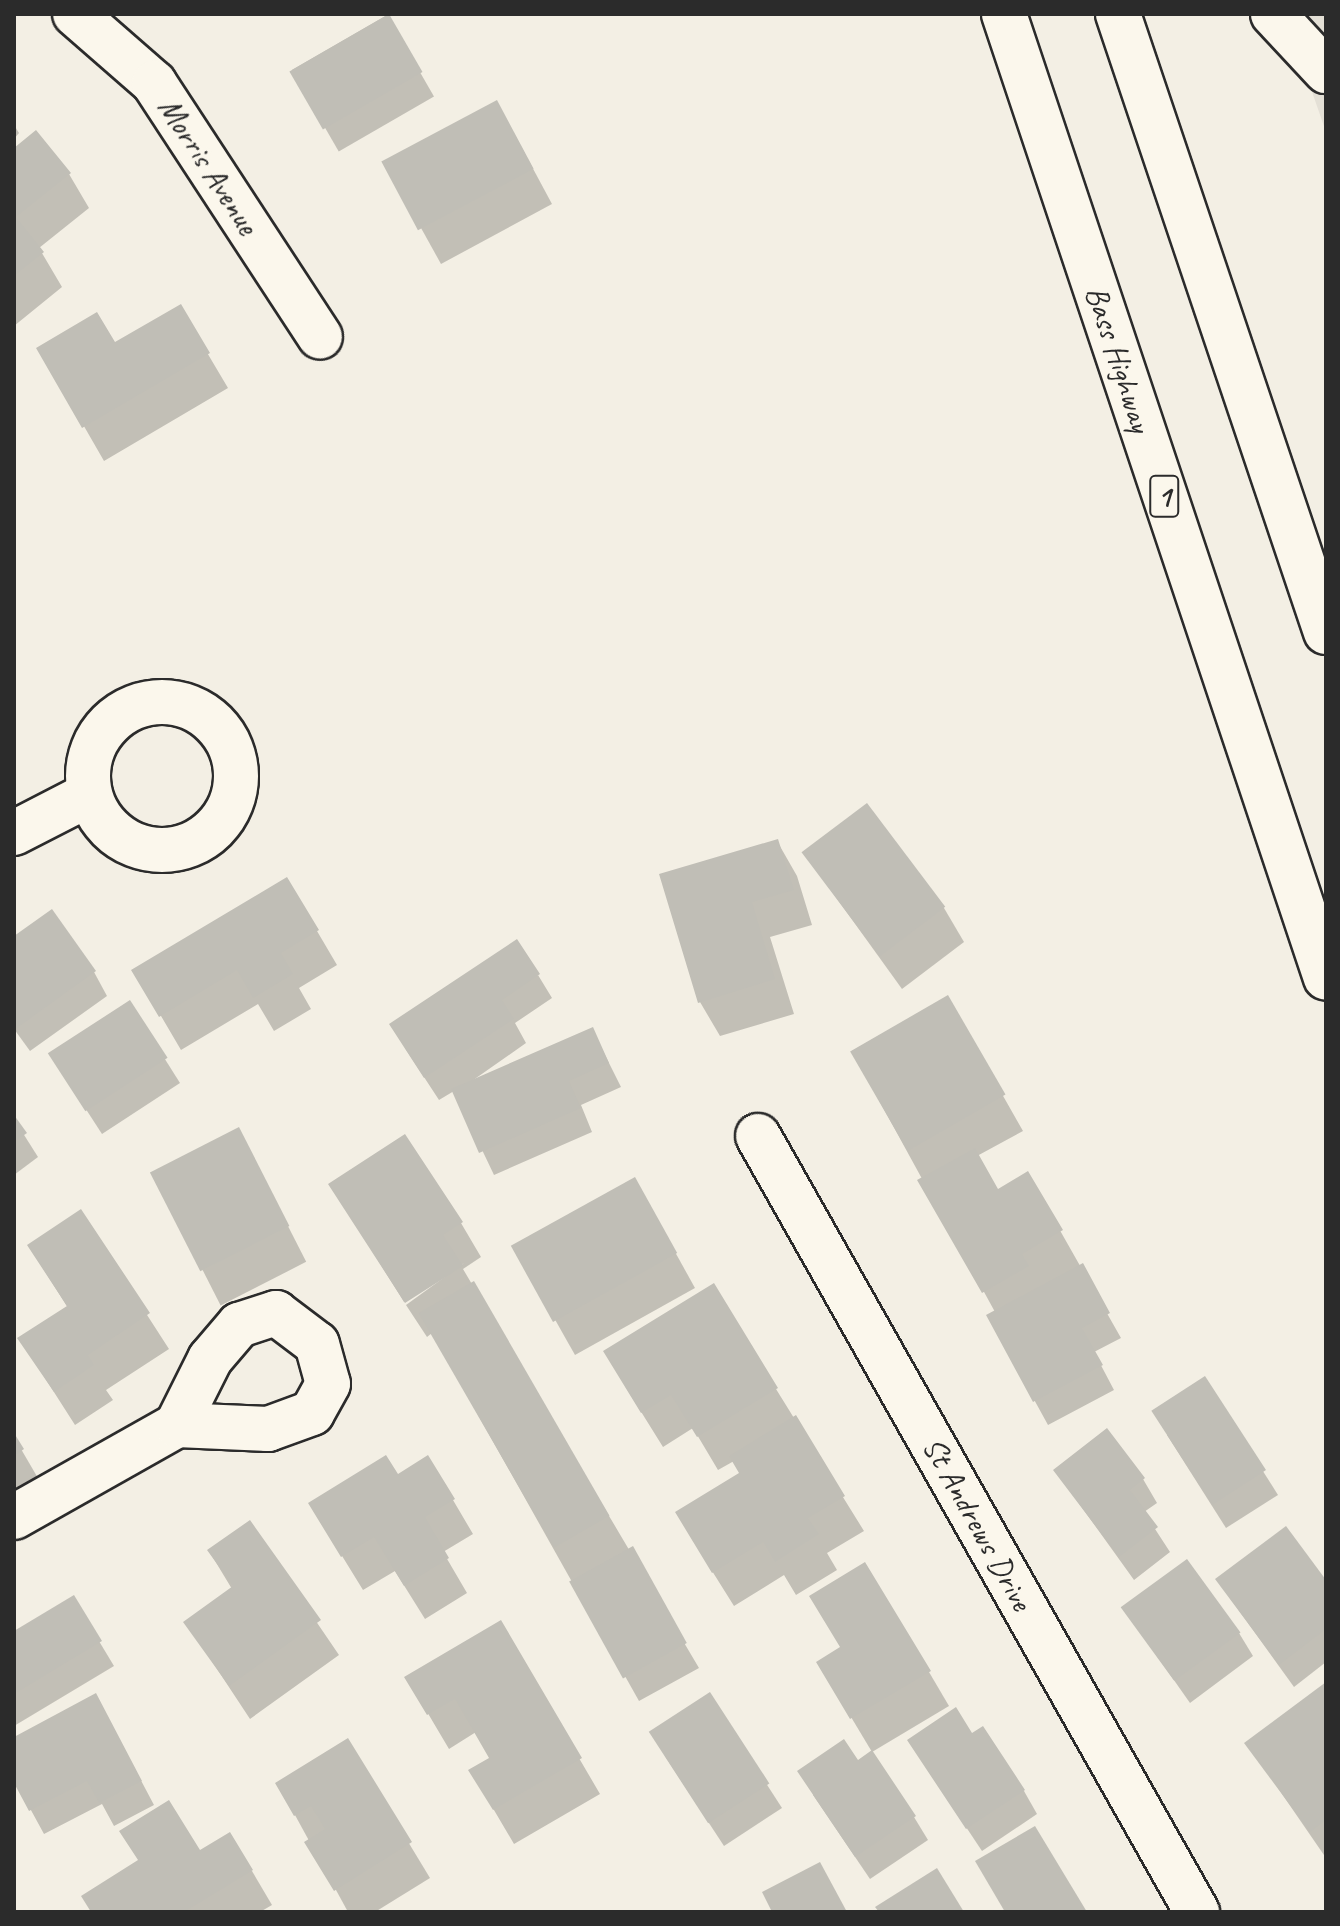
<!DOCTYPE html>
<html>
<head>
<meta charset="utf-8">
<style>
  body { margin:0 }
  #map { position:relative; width:1340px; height:1926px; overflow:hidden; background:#f3efe4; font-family:Caveat,sans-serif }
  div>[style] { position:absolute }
  .built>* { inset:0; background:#e4e0d6 }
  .shadow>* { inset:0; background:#0003; transform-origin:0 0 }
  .building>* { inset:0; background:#c0beb6; transform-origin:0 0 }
  .roads { filter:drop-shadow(2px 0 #2b2b2b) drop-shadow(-2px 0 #2b2b2b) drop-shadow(0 2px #2b2b2b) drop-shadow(0 -2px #2b2b2b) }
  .minor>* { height:44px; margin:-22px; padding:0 22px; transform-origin:22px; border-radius:22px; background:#fbf7ec }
  .minor>.ring { margin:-22px; padding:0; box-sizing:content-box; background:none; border:44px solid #fbf7ec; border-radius:50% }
  .motorway>* { height:44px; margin:-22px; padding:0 22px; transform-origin:22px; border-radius:22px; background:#fbf7ec }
  span { translate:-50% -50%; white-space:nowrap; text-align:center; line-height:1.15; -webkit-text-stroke:6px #fbf7ec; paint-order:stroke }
  .shield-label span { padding:2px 6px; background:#fbf7ec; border:2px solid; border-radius:6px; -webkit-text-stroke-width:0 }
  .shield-label { font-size:30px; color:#2b2b2b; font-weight:700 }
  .street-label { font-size:32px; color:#2b2b2b }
  .frame { position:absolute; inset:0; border:16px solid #2b2b2b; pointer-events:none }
</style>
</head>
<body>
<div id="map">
  <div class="built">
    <i style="clip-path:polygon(1285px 14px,1326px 14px,1326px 132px)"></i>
  </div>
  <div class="shadow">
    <i style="left:387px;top:15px;width:94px;height:110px;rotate:60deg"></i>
    <i style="clip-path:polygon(14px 125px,19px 133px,14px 139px)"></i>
    <i style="clip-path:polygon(516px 137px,552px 204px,441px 264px,385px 163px)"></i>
    <i style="clip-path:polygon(14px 150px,69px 174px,89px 208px,39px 248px,62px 287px,14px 326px)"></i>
    <i style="clip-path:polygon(180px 307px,228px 388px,104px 461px,39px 348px,115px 345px)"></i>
    <i style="clip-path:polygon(777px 841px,797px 876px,812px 925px,770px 937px,794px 1014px,720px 1036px,700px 1002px)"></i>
    <i style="clip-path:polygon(804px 853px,944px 908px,964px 942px,902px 989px)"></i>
    <i style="clip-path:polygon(287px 880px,337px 965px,299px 988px,311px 1009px,274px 1031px,258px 1004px,181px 1050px,134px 970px)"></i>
    <i style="clip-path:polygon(14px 938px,94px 972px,107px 996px,30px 1051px,14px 1029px)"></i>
    <i style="clip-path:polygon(538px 975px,552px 998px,515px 1023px,526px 1043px,469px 1083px,592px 1029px,621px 1087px,581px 1105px,592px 1132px,494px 1175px,454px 1091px,439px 1100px,405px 1048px)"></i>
    <i style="clip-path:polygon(947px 997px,1023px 1131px,977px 1156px,998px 1191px,1028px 1174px,1121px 1338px,1094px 1352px,1114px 1390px,1048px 1425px,988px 1316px,995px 1312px,852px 1051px)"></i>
    <i style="clip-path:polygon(129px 1002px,180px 1083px,102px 1134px,65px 1077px)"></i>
    <i style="clip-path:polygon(14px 1119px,38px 1157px,14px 1175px)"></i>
    <i style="left:239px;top:1130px;width:148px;height:96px;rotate:63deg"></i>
    <i style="clip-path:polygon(331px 1185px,461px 1223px,481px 1257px,463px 1269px,699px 1668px,639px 1701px,432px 1333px,427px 1337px,406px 1305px,464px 1263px,404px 1302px)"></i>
    <i style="clip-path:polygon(80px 1211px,169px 1349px,106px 1390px,113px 1400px,75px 1425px,20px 1339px,68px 1308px,29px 1246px)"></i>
    <i style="clip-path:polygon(654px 1214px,695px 1288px,575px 1355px,514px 1247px)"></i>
    <i style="clip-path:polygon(1205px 1379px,1278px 1495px,1226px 1528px,1167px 1435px)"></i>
    <i style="clip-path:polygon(625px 1386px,776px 1389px,864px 1531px,827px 1553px,837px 1570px,796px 1595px,784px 1575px,734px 1606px,697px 1547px,741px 1474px,734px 1461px,718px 1470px,693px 1428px,663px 1447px)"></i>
    <i style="clip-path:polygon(14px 1437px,42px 1485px,14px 1503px)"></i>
    <i style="clip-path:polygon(1055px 1470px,1143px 1479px,1157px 1503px,1144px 1512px,1170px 1552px,1134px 1580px)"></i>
    <i style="clip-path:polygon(397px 1477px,453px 1500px,473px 1534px,443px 1552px,467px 1593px,425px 1619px,395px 1571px,363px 1590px,331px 1538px)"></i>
    <i style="clip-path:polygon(249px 1523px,339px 1655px,250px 1719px,186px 1622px,232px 1589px,209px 1551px)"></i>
    <i style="clip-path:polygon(1217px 1580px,1326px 1583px,1326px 1662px,1294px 1687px)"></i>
    <i style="clip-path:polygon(73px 1598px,114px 1666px,14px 1726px,14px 1633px)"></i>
    <i style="clip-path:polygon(1124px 1609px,1239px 1633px,1253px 1656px,1190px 1703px)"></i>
    <i style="clip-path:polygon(500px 1623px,600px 1794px,514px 1844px,491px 1805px,491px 1758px,476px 1732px,449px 1749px,407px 1678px)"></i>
    <i style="clip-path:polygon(842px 1649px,929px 1672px,949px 1706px,872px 1752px,818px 1662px)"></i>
    <i style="clip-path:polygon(1326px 1684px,1326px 1858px,1247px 1743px)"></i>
    <i style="clip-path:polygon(709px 1695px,782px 1808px,724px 1846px,665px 1756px)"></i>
    <i style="clip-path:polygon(109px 1720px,154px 1805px,114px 1826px,102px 1804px,44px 1834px,14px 1779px,14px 1739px)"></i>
    <i style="clip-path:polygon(972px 1736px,1024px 1791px,1037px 1814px,982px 1851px,924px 1764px)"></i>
    <i style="clip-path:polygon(347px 1741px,430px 1878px,375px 1912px,348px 1912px,278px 1784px)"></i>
    <i style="clip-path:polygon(858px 1763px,914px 1817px,928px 1840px,870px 1879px,813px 1795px)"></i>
    <i style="clip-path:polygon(199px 1853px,252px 1871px,272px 1905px,260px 1912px,93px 1912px)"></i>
  </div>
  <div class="building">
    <i style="left:389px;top:14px;width:67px;height:115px;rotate:60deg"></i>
    <i style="left:497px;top:100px;width:78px;height:131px;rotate:62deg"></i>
    <i style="clip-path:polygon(36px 130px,71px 173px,16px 217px,44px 252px,14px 276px,14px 148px)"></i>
    <i style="clip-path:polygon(181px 304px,210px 353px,82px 428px,36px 348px,97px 312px,115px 342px)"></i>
    <i style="left:867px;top:803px;width:130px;height:82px;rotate:53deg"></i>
    <i style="clip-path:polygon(778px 839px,794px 890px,752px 902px,775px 979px,698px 1003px,659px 874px)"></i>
    <i style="clip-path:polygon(287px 877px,319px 930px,281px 953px,293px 974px,253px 998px,237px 970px,159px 1017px,131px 970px)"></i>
    <i style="clip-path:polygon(52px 909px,96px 971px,14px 1030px,14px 936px)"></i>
    <i style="clip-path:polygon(517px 939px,540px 974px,502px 1000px,514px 1019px,424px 1078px,389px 1024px)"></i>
    <i style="left:948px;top:995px;width:115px;height:113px;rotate:60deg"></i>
    <i style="left:130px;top:1000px;width:69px;height:98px;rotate:57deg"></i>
    <i style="clip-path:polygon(593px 1027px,609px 1063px,569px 1081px,581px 1108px,479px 1153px,451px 1089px)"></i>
    <i style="clip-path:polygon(14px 1115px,27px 1133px,14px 1142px)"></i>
    <i style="left:239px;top:1127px;width:111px;height:100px;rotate:63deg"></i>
    <i style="clip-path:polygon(405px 1134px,463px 1222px,443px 1235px,463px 1266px,405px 1303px,328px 1184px)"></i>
    <i style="clip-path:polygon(975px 1148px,998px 1189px,1028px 1171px,1063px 1230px,1022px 1254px,1029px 1266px,982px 1293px,917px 1180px)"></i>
    <i style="left:635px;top:1177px;width:87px;height:142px;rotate:61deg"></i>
    <i style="clip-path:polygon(81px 1209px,150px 1313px,88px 1355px,94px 1365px,54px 1392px,17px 1338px,67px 1306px,27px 1245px)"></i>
    <i style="clip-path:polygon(1083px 1263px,1110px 1313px,1082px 1328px,1103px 1365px,1033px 1402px,986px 1315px)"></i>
    <i style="left:474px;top:1281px;width:271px;height:64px;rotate:60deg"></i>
    <i style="clip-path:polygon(714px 1283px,778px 1388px,697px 1437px,671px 1395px,641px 1413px,603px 1351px)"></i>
    <i style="left:1205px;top:1376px;width:112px;height:64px;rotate:57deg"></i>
    <i style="clip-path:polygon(796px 1415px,845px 1496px,808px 1518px,819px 1534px,775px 1562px,763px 1542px,712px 1573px,675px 1512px,739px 1473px,729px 1456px)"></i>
    <i style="clip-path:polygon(1107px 1428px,1145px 1478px,1130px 1490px,1158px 1527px,1119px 1557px,1053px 1470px)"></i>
    <i style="clip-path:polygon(14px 1433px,24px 1449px,14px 1456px)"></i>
    <i style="clip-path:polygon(386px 1455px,398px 1474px,428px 1455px,455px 1499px,425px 1517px,449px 1558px,404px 1586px,374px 1537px,341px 1557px,308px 1503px)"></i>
    <i style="clip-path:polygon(250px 1520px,321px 1620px,229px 1686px,183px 1622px,233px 1586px,207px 1550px)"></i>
    <i style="clip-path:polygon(1286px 1526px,1326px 1580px,1326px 1629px,1279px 1665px,1215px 1579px)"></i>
    <i style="left:633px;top:1546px;width:111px;height:73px;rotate:61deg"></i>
    <i style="left:1187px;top:1559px;width:91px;height:82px;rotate:54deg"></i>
    <i style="clip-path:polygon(865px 1562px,931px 1671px,850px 1719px,816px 1662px,840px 1647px,809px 1596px)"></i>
    <i style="clip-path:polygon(74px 1595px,102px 1641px,14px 1694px,14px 1631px)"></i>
    <i style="clip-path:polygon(501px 1620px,582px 1758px,493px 1810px,468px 1770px,489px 1758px,455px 1699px,427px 1715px,404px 1677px)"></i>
    <i style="clip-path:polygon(1326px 1682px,1326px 1820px,1310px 1832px,1244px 1743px)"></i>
    <i style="left:710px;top:1692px;width:109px;height:73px;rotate:57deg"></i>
    <i style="clip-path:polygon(96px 1693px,142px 1781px,99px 1803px,87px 1781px,29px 1811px,14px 1783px,14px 1737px)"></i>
    <i style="clip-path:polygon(956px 1707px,972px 1733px,983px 1726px,1025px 1790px,966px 1829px,907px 1740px)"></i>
    <i style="clip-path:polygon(348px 1738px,412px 1842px,334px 1891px,304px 1842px,325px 1829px,311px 1806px,294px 1816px,275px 1783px)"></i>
    <i style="clip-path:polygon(844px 1739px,858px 1760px,872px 1750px,916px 1816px,855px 1857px,797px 1771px)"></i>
    <i style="clip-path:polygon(169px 1800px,200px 1850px,230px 1832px,253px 1870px,184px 1912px,91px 1912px,81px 1896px,138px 1860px,119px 1831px)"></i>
    <i style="clip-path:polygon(1035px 1826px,1087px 1912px,1005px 1912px,975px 1861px)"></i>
    <i style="clip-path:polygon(820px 1862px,847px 1912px,772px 1912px,762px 1892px)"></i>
    <i style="clip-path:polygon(937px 1868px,964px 1912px,879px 1912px,875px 1907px)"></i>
  </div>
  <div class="roads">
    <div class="minor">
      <i style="left:75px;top:14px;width:105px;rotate:41.1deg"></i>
      <i style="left:154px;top:83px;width:303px;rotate:56.8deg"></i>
      <i class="ring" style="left:88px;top:702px;width:104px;height:104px"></i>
      <i style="left:14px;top:833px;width:85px;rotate:-27.2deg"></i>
      <i style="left:758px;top:1136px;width:892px;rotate:60.5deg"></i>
      <i style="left:14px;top:1517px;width:187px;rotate:-29.4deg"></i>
      <i style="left:177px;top:1425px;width:74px;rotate:-63.4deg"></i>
      <i style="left:210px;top:1359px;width:45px;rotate:-49.5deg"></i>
      <i style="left:239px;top:1325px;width:39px;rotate:-18deg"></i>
      <i style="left:276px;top:1313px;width:51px;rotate:37.1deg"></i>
      <i style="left:317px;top:1344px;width:41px;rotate:74.6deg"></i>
      <i style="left:328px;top:1384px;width:33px;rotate:119deg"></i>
      <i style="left:312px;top:1413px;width:47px;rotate:160deg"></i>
      <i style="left:268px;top:1429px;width:91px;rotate:-177.5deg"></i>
    </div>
    <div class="motorway">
      <i style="left:1004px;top:14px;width:1016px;rotate:71.53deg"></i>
      <i style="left:1118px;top:14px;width:652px;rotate:71.4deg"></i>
      <i style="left:1273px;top:14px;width:78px;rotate:47.1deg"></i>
    </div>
  </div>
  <div class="shield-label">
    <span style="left:1164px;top:496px">1</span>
  </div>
  <div class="street-label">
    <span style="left:208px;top:166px;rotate:57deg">Morris Avenue</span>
    <span style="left:1118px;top:359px;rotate:72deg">Bass Highway</span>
    <span style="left:977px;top:1524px;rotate:61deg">St Andrews Drive</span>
  </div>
  <div class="frame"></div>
</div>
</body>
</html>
